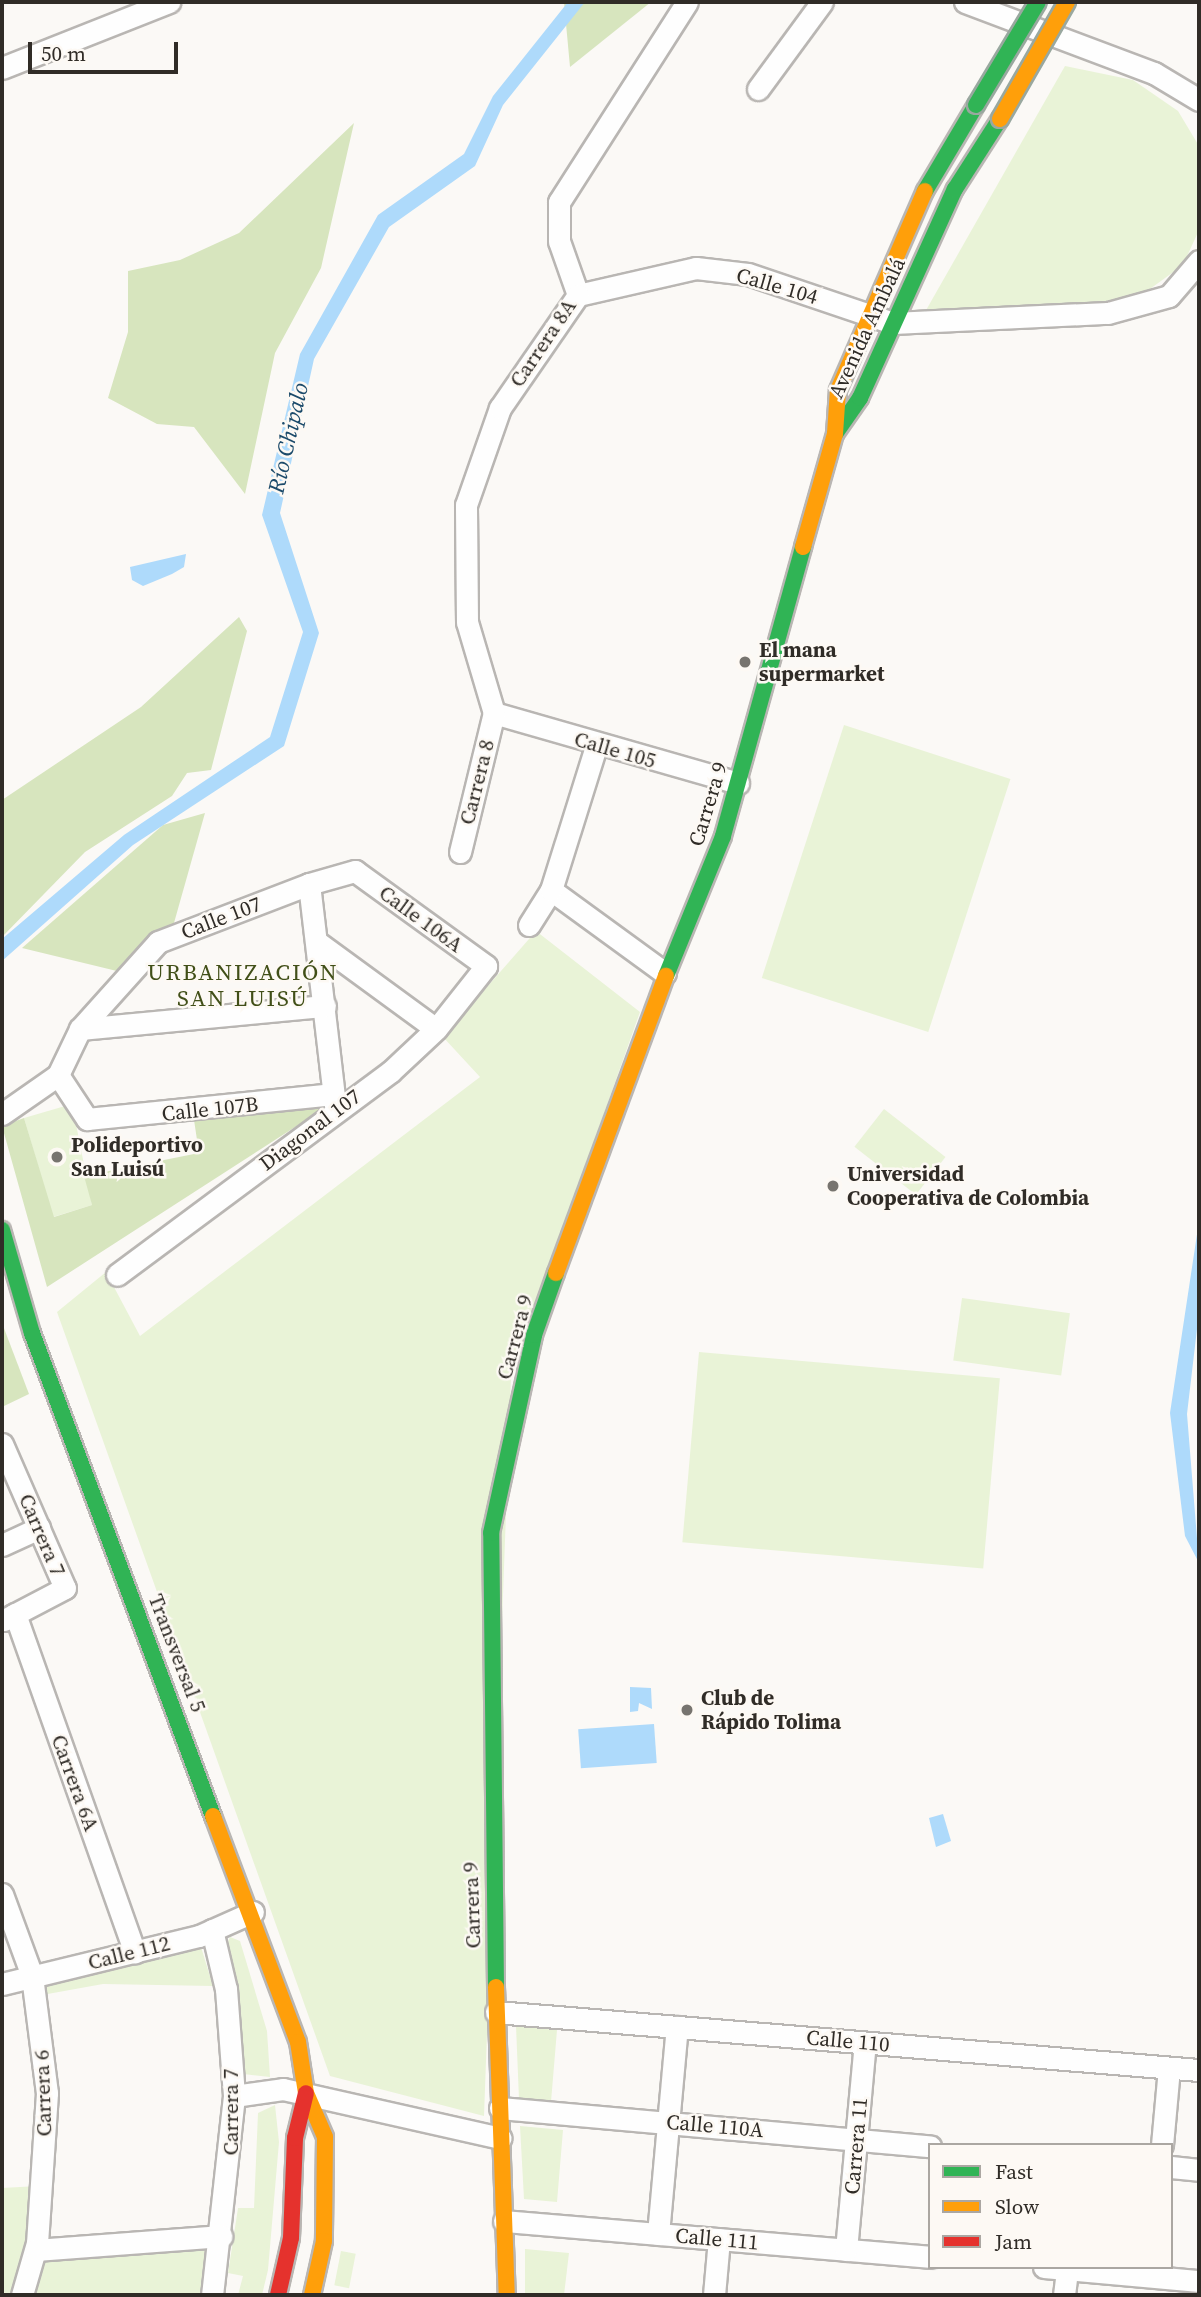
<!DOCTYPE html>
<html>
<head>
<meta charset="utf-8">
<style>
  body { margin:0 }
  #map { position:relative; width:1201px; height:2297px; overflow:hidden; background:#fbf9f6; font-family:"Source Serif 4",serif }
  div>[style] { position:absolute }
  .green>* { inset:0; background:#e9f3d7; transform-origin:0 0 }
  .forest>* { inset:0; background:#d7e5be }
  .water>* { inset:0; background:#aedafb; transform-origin:0 0 }
  .roads { filter:drop-shadow(2px 0 #b9b6b3) drop-shadow(-2px 0 #b9b6b3) drop-shadow(0 2px #b9b6b3) drop-shadow(0 -2px #b9b6b3) }
  .street>* { height:21px; margin:-10.5px; padding:0 10.5px; transform-origin:10.5px; border-radius:10.5px; background:#fefefe }
  .fast>* { height:16px; margin:-8px; padding:0 8px; transform-origin:8px; border-radius:8px; background:#30b455 }
  .slow>* { height:16px; margin:-8px; padding:0 8px; transform-origin:8px; border-radius:8px; background:#ff9f0a }
  .jam>* { height:16px; margin:-8px; padding:0 8px; transform-origin:8px; border-radius:8px; background:#e5322d }
  .bridges { filter:drop-shadow(2px 0 #99a89f) drop-shadow(-2px 0 #99a89f) drop-shadow(0 2px #99a89f) drop-shadow(0 -2px #99a89f) }
  .fast-bridge>* { height:16px; margin:-8px; padding:0 8px; transform-origin:8px; border-radius:8px; background:#30b455 }
  .slow-bridge>* { height:16px; margin:-8px; padding:0 8px; transform-origin:8px; border-radius:8px; background:#ff9f0a }
  .dots>* { width:19px; height:19px; translate:-50% -50%; box-sizing:border-box; border:4px solid #fdf9f4; border-radius:50% }
  span { translate:-50% -50%; white-space:nowrap; text-align:center; line-height:1.15; -webkit-text-stroke:5px #fdf9f4; paint-order:stroke }
  .street-label { font-size:21px; color:#302c27 }
  .poi-label { font-size:21px; color:#302c27; font-weight:700 }
  .left { translate:0 -50%; text-align:left }
  .water-label { font-size:23px; color:#1c4b6b; font-style:italic }
  .neighbourhood-label { font-size:23px; color:#414f18; letter-spacing:2px }
  .frame { position:absolute; inset:0; border:4px solid #302c27; pointer-events:none }
  .legend { position:absolute; left:928px; top:2143px; width:245px; height:126px; box-sizing:border-box; background:#fdf9f4; border:2px solid #aba7a2; margin:0; padding:9px 12px; list-style:none; font-size:21px; color:#302c27 }
  .legend li { display:flex; align-items:center; gap:14px; height:35px }
  .legend b { width:35px; border:2px solid #aba7a2 }
  .scale { position:absolute; left:28px; top:42px; width:150px; height:32px; box-sizing:border-box; border:4px solid #302c27; border-top:0; padding-left:9px; font-size:21px; line-height:24px; white-space:nowrap; color:#302c27; -webkit-text-stroke:5px #fdf9f4; paint-order:stroke }
</style>
</head>
<body>
<div id="map">
  <div class="green">
    <i style="clip-path:polygon(1065px 66px,1133px 80px,1178px 111px,1199px 146px,1199px 230px,1183px 265px,1132px 302px,925px 312px)"></i>
    <i style="left:844px;top:725px;width:175px;height:266px;rotate:18deg"></i>
    <i style="clip-path:polygon(536px 931px,640px 1012px,511px 1376px,484px 2116px,330px 2076px,57px 1312px,106px 1272px,140px 1336px,480px 1077px,443px 1037px)"></i>
    <i style="clip-path:polygon(72px 1104px,92px 1205px,53px 1217px,24px 1118px)"></i>
    <i style="left:884px;top:1109px;width:78px;height:48px;rotate:38deg"></i>
    <i style="left:962px;top:1298px;width:109px;height:63px;rotate:8deg"></i>
    <i style="left:699px;top:1352px;width:302px;height:191px;rotate:5deg"></i>
    <i style="clip-path:polygon(230px 1937px,240px 1941px,267px 2031px,270px 2077px,243px 2074px,225px 1948px)"></i>
    <i style="clip-path:polygon(201px 1947px,213px 1986px,103px 1984px,31px 1997px,29px 1972px)"></i>
    <i style="clip-path:polygon(516px 2026px,557px 2030px,551px 2102px,519px 2099px)"></i>
    <i style="clip-path:polygon(275px 2105px,279px 2142px,268px 2270px,262px 2295px,238px 2295px,243px 2276px,228px 2273px,238px 2208px,254px 2208px,258px 2113px)"></i>
    <i style="clip-path:polygon(520px 2126px,563px 2130px,557px 2202px,524px 2199px)"></i>
    <i style="clip-path:polygon(38px 2186px,33px 2242px,214px 2231px,201px 2295px,2px 2295px,2px 2188px)"></i>
    <i style="clip-path:polygon(525px 2249px,569px 2253px,564px 2295px,525px 2295px)"></i>
    <i style="left:341px;top:2251px;width:15px;height:35px;rotate:11deg"></i>
  </div>
  <div class="forest">
    <i style="clip-path:polygon(564px 2px,651px 2px,570px 67px)"></i>
    <i style="clip-path:polygon(354px 123px,321px 268px,275px 353px,245px 494px,194px 427px,157px 424px,108px 398px,128px 332px,128px 271px,180px 260px,239px 233px)"></i>
    <i style="clip-path:polygon(239px 617px,247px 631px,211px 770px,187px 773px,172px 796px,85px 852px,2px 937px,2px 800px,141px 707px)"></i>
    <i style="clip-path:polygon(205px 813px,172px 930px,121px 972px,22px 948px,163px 825px)"></i>
    <i style="clip-path:polygon(337px 1100px,47px 1287px,2px 1126px,24px 1118px,54px 1217px,92px 1205px,84px 1176px,199px 1153px,194px 1120px)"></i>
    <i style="clip-path:polygon(2px 1323px,29px 1394px,2px 1407px)"></i>
  </div>
  <div class="water">
    <i style="clip-path:polygon(568px 2px,585px 2px,503px 105px,475px 166px,389px 227px,314px 359px,280px 513px,319px 633px,284px 746px,133px 845px,2px 961px,2px 939px,124px 835px,270px 737px,303px 632px,262px 515px,300px 354px,378px 215px,464px 154px,493px 96px)"></i>
    <i style="clip-path:polygon(186px 554px,184px 567px,172px 574px,143px 586px,132px 580px,130px 567px)"></i>
    <i style="clip-path:polygon(1199px 1221px,1199px 1312px,1187px 1414px,1199px 1563px,1185px 1536px,1170px 1413px)"></i>
    <i style="clip-path:polygon(630px 1687px,651px 1688px,652px 1709px,639px 1703px,638px 1711px,630px 1712px)"></i>
    <i style="left:654px;top:1724px;width:39px;height:76px;rotate:86deg"></i>
    <i style="clip-path:polygon(943px 1814px,951px 1841px,936px 1847px,929px 1818px)"></i>
  </div>
  <div class="roads">
    <div class="street">
      <i style="left:965px;top:2px;width:202px;rotate:20.6deg"></i>
      <i style="left:1154px;top:73px;width:52px;rotate:31deg"></i>
      <i style="left:2px;top:68px;width:180px;rotate:-21.6deg"></i>
      <i style="left:758px;top:89px;width:108px;rotate:-53.7deg"></i>
      <i style="left:578px;top:295px;width:121px;rotate:-12.9deg"></i>
      <i style="left:696px;top:268px;width:52px;rotate:6.6deg"></i>
      <i style="left:748px;top:274px;width:153px;rotate:18.7deg"></i>
      <i style="left:893px;top:323px;width:215px;rotate:-2.7deg"></i>
      <i style="left:1108px;top:313px;width:63px;rotate:-15.6deg"></i>
      <i style="left:1169px;top:296px;width:46px;rotate:-49.4deg"></i>
      <i style="left:578px;top:295px;width:57px;rotate:-109.4deg"></i>
      <i style="left:559px;top:241px;width:39px;rotate:-90deg"></i>
      <i style="left:559px;top:202px;width:237px;rotate:-57.4deg"></i>
      <i style="left:494px;top:713px;width:254px;rotate:16deg"></i>
      <i style="left:460px;top:852px;width:143px;rotate:-76.3deg"></i>
      <i style="left:494px;top:713px;width:95px;rotate:-106.5deg"></i>
      <i style="left:467px;top:622px;width:117px;rotate:-90.5deg"></i>
      <i style="left:466px;top:505px;width:103px;rotate:-70.7deg"></i>
      <i style="left:500px;top:408px;width:137px;rotate:-55.4deg"></i>
      <i style="left:309px;top:884px;width:223px;rotate:83.3deg"></i>
      <i style="left:551px;top:890px;width:141px;rotate:36.1deg"></i>
      <i style="left:529px;top:925px;width:41px;rotate:-57.8deg"></i>
      <i style="left:551px;top:890px;width:151px;rotate:-72.6deg"></i>
      <i style="left:317px;top:942px;width:147px;rotate:36.2deg"></i>
      <i style="left:80px;top:1029px;width:246px;rotate:-5.4deg"></i>
      <i style="left:58px;top:1075px;width:53px;rotate:56.6deg"></i>
      <i style="left:87px;top:1119px;width:248px;rotate:-5.8deg"></i>
      <i style="left:2px;top:1114px;width:68px;rotate:-34.9deg"></i>
      <i style="left:58px;top:1075px;width:51px;rotate:-64.4deg"></i>
      <i style="left:80px;top:1029px;width:117px;rotate:-48.1deg"></i>
      <i style="left:158px;top:942px;width:162px;rotate:-21deg"></i>
      <i style="left:309px;top:884px;width:48px;rotate:-15.8deg"></i>
      <i style="left:355px;top:871px;width:162px;rotate:35.9deg"></i>
      <i style="left:486px;top:966px;width:80px;rotate:128.4deg"></i>
      <i style="left:436px;top:1029px;width:63px;rotate:136.9deg"></i>
      <i style="left:390px;top:1072px;width:340px;rotate:143.4deg"></i>
      <i style="left:2px;top:1444px;width:157px;rotate:66.4deg"></i>
      <i style="left:65px;top:1588px;width:69px;rotate:152.3deg"></i>
      <i style="left:2px;top:1545px;width:41px;rotate:-24.7deg"></i>
      <i style="left:15px;top:1614px;width:359px;rotate:70.5deg"></i>
      <i style="left:2px;top:1894px;width:87px;rotate:69.9deg"></i>
      <i style="left:32px;top:1976px;width:118px;rotate:82.7deg"></i>
      <i style="left:47px;top:2093px;width:150px;rotate:93.8deg"></i>
      <i style="left:37px;top:2243px;width:54px;rotate:106.1deg"></i>
      <i style="left:212px;top:1930px;width:61px;rotate:76.7deg"></i>
      <i style="left:226px;top:1989px;width:107px;rotate:85.7deg"></i>
      <i style="left:234px;top:2096px;width:200px;rotate:96.3deg"></i>
      <i style="left:2px;top:1984px;width:203px;rotate:-13.7deg"></i>
      <i style="left:199px;top:1936px;width:59px;rotate:-24deg"></i>
      <i style="left:496px;top:2012px;width:705px;rotate:4.72deg"></i>
      <i style="left:234px;top:2096px;width:49px;rotate:-8.1deg"></i>
      <i style="left:283px;top:2089px;width:223px;rotate:12.7deg"></i>
      <i style="left:500px;top:2108px;width:432px;rotate:5.1deg"></i>
      <i style="left:1162px;top:2145px;width:77px;rotate:-84.8deg"></i>
      <i style="left:1171px;top:2167px;width:28px;rotate:6deg"></i>
      <i style="left:504px;top:2221px;width:428px;rotate:4.8deg"></i>
      <i style="left:658px;top:2234px;width:208px;rotate:-84.8deg"></i>
      <i style="left:36px;top:2250px;width:186px;rotate:-4.3deg"></i>
      <i style="left:846px;top:2250px;width:208px;rotate:-84.8deg"></i>
      <i style="left:1044px;top:2267px;width:156px;rotate:5.2deg"></i>
      <i style="left:714px;top:2295px;width:56px;rotate:-84.9deg"></i>
      <i style="left:1064px;top:2295px;width:26px;rotate:-83deg"></i>
    </div>
    <div class="fast">
      <i style="left:925px;top:191px;width:100px;rotate:-59.3deg"></i>
      <i style="left:835px;top:434px;width:44px;rotate:-55.2deg"></i>
      <i style="left:860px;top:398px;width:230px;rotate:-65.6deg"></i>
      <i style="left:955px;top:189px;width:83px;rotate:-57.3deg"></i>
      <i style="left:666px;top:976px;width:151px;rotate:-67.8deg"></i>
      <i style="left:723px;top:836px;width:300px;rotate:-74.5deg"></i>
      <i style="left:2px;top:1230px;width:107px;rotate:73.8deg"></i>
      <i style="left:32px;top:1333px;width:516px;rotate:69.46deg"></i>
      <i style="left:496px;top:1987px;width:454px;rotate:-90.6deg"></i>
      <i style="left:491px;top:1533px;width:203px;rotate:-77.7deg"></i>
      <i style="left:534px;top:1335px;width:66px;rotate:-70.5deg"></i>
    </div>
    <div class="slow">
      <i style="left:803px;top:547px;width:117px;rotate:-74.2deg"></i>
      <i style="left:835px;top:434px;width:44px;rotate:-86.1deg"></i>
      <i style="left:838px;top:390px;width:217px;rotate:-66.4deg"></i>
      <i style="left:556px;top:1273px;width:317px;rotate:-69.7deg"></i>
      <i style="left:213px;top:1816px;width:241px;rotate:69.4deg"></i>
      <i style="left:298px;top:2042px;width:52px;rotate:81.1deg"></i>
      <i style="left:306px;top:2093px;width:48px;rotate:66.6deg"></i>
      <i style="left:325px;top:2137px;width:104px;rotate:90.6deg"></i>
      <i style="left:324px;top:2241px;width:55px;rotate:102.5deg"></i>
      <i style="left:496px;top:1987px;width:308px;rotate:88deg"></i>
    </div>
    <div class="jam">
      <i style="left:278px;top:2295px;width:58px;rotate:-77.2deg"></i>
      <i style="left:291px;top:2238px;width:100px;rotate:-87.7deg"></i>
      <i style="left:295px;top:2138px;width:46px;rotate:-76.3deg"></i>
    </div>
  </div>
  <div class="bridges">
    <div class="fast-bridge">
      <i style="left:976px;top:105px;width:120px;rotate:-59deg"></i>
    </div>
    <div class="slow-bridge">
      <i style="left:1000px;top:119px;width:135px;rotate:-60.2deg"></i>
    </div>
  </div>
  <div class="dots">
    <i style="left:745px;top:662px;background:#77746f"></i>
    <i style="left:57px;top:1157px;background:#77746f"></i>
    <i style="left:833px;top:1186px;background:#77746f"></i>
    <i style="left:687px;top:1710px;background:#77746f"></i>
  </div>
  <div class="street-label">
    <span style="left:777px;top:286px;rotate:16deg">Calle 104</span>
    <span style="left:867px;top:328px;rotate:-65deg">Avenida Ambalá</span>
    <span style="left:543px;top:343px;rotate:-56deg">Carrera 8A</span>
    <span style="left:615px;top:750px;rotate:16deg">Calle 105</span>
    <span style="left:477px;top:782px;rotate:-76deg">Carrera 8</span>
    <span style="left:708px;top:804px;rotate:-73deg">Carrera 9</span>
    <span style="left:221px;top:918px;rotate:-21deg">Calle 107</span>
    <span style="left:421px;top:919px;rotate:36deg">Calle 106A</span>
    <span style="left:210px;top:1109px;rotate:-6deg">Calle 107B</span>
    <span style="left:310px;top:1130px;rotate:-37deg">Diagonal 107</span>
    <span style="left:515px;top:1337px;rotate:-75deg">Carrera 9</span>
    <span style="left:42px;top:1535px;rotate:67deg">Carrera 7</span>
    <span style="left:177px;top:1653px;rotate:69deg">Transversal 5</span>
    <span style="left:75px;top:1783px;rotate:70deg">Carrera 6A</span>
    <span style="left:472px;top:1905px;rotate:-92deg">Carrera 9</span>
    <span style="left:129px;top:1953px;rotate:-14deg">Calle 112</span>
    <span style="left:848px;top:2041px;rotate:5deg">Calle 110</span>
    <span style="left:43px;top:2093px;rotate:-92deg">Carrera 6</span>
    <span style="left:231px;top:2112px;rotate:-90deg">Carrera 7</span>
    <span style="left:715px;top:2126px;rotate:5deg">Calle 110A</span>
    <span style="left:856px;top:2146px;rotate:-85deg">Carrera 11</span>
    <span style="left:717px;top:2239px;rotate:5deg">Calle 111</span>
  </div>
  <div class="poi-label">
    <span class="left" style="left:759px;top:662px">El mana<br>supermarket</span>
    <span class="left" style="left:71px;top:1157px">Polideportivo<br>San Luisú</span>
    <span class="left" style="left:847px;top:1186px">Universidad<br>Cooperativa de Colombia</span>
    <span class="left" style="left:701px;top:1710px">Club de<br>Rápido Tolima</span>
  </div>
  <div class="water-label">
    <span style="left:288px;top:438px;rotate:-77deg">Río Chipalo</span>
  </div>
  <div class="neighbourhood-label">
    <span style="left:243px;top:985px">URBANIZACIÓN<br>SAN LUISÚ</span>
  </div>
  <div class="frame"></div>
  <ul class="legend">
  <li><b style="height:9px;background:#30b455"></b>Fast</li>
  <li><b style="height:9px;background:#ff9f0a"></b>Slow</li>
  <li><b style="height:9px;background:#e5322d"></b>Jam</li>
  </ul>
  <div class="scale">50 m</div>
</div>
</body>
</html>
